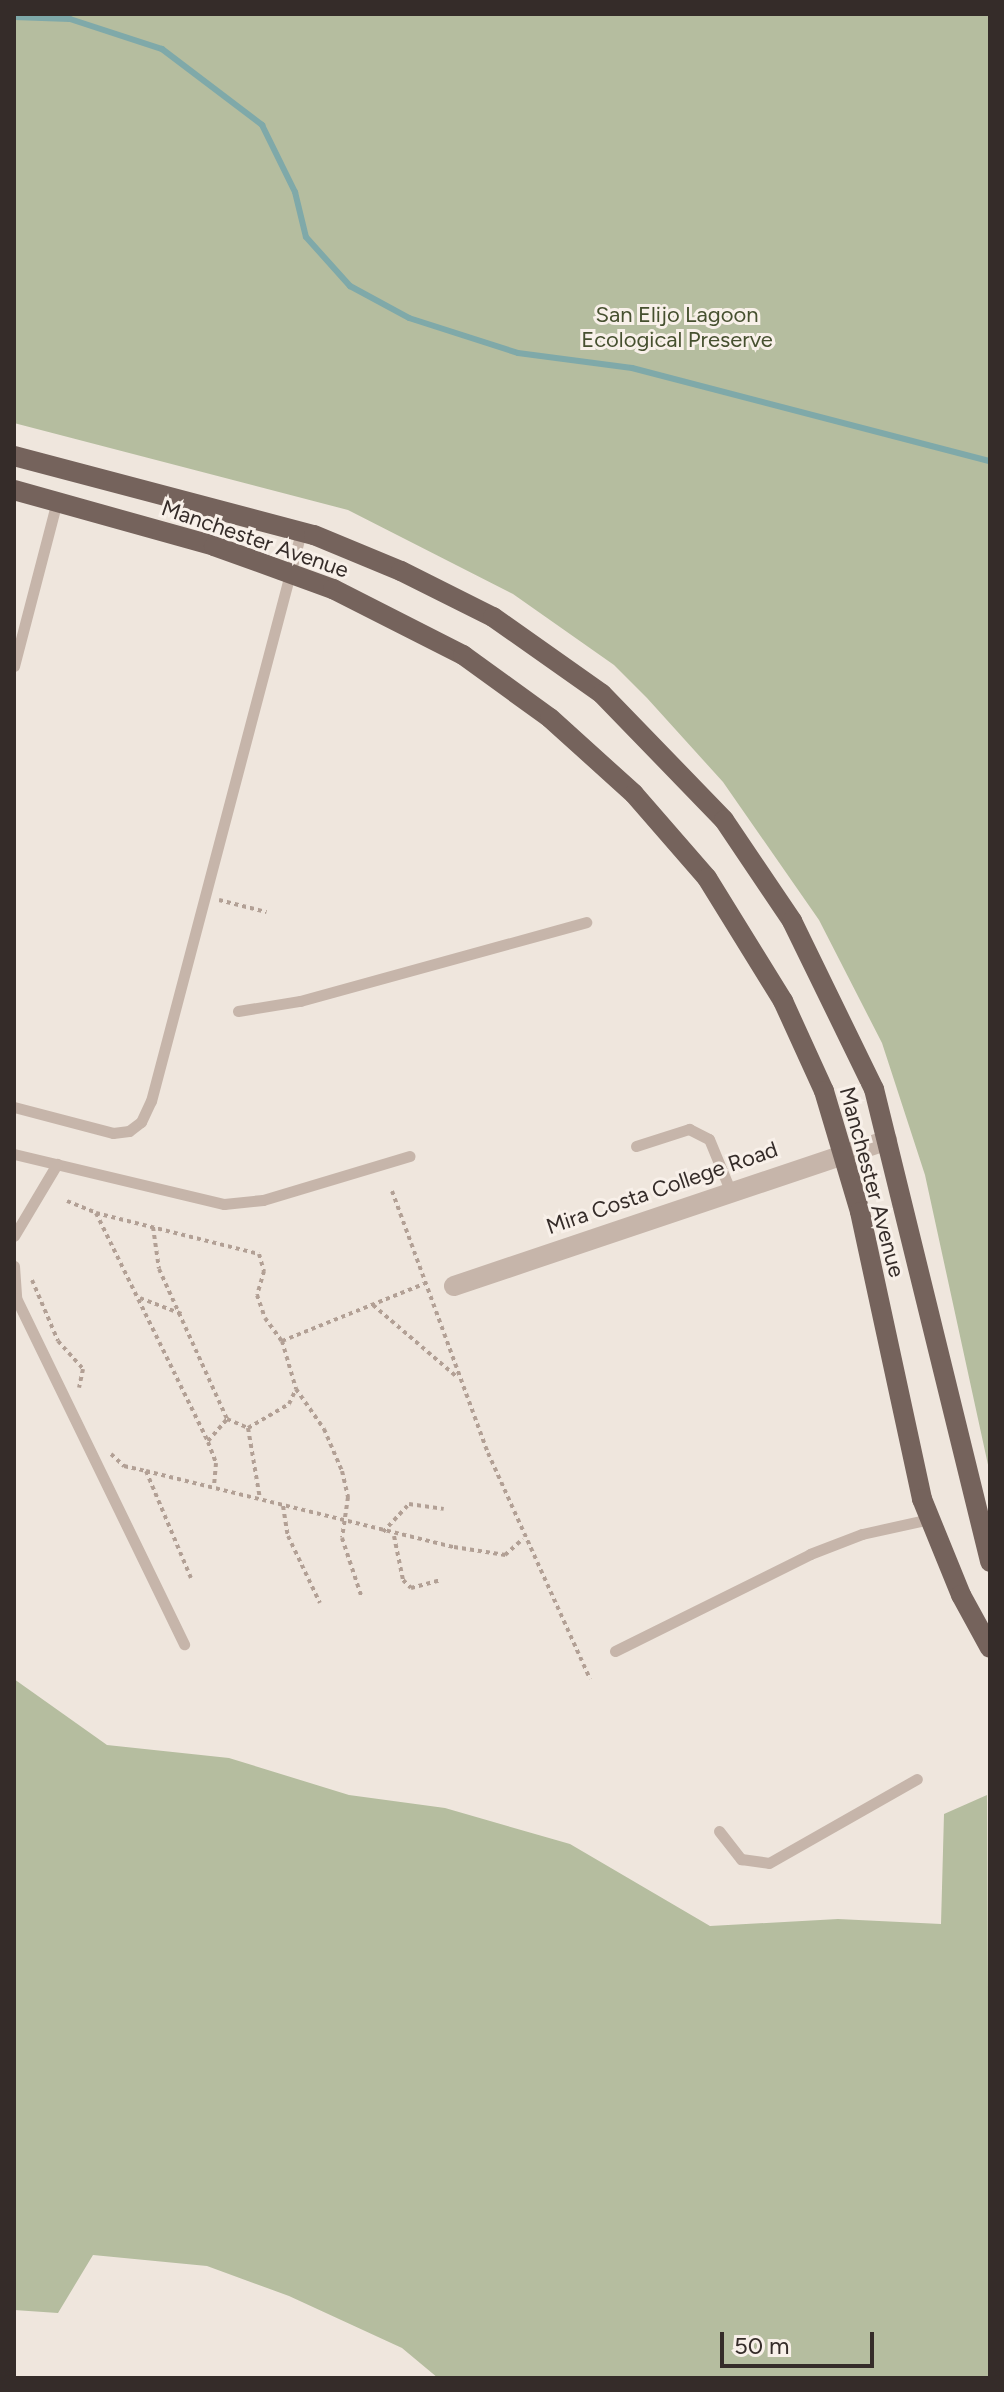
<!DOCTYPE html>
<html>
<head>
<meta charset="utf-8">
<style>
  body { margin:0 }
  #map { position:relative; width:1004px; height:2392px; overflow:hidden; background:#efe6dd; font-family:Figtree,sans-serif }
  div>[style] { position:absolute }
  .green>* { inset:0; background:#b5bd9f }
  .stream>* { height:6px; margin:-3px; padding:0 3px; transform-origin:3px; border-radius:3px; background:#7fa9a9 }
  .path>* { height:4px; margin-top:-2px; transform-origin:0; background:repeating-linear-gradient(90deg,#b2a095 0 4px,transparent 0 8px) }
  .service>* { height:11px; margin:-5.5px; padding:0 5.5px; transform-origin:5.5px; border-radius:5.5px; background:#c6b5aa }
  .minor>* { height:20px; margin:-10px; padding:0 10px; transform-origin:10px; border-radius:10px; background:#c6b5aa }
  .primary>* { height:20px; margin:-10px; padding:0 10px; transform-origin:10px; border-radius:10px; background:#75635c }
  span { translate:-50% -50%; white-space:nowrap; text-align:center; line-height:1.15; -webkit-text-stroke:6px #f8f0e9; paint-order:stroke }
  .park-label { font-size:22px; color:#46502f }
  .street-label { font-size:22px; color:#352c29 }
  .frame { position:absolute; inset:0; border:16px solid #352c29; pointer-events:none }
  .scale { position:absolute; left:720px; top:2332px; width:154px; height:36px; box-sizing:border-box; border:4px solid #352c29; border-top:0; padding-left:10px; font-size:24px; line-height:28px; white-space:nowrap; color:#352c29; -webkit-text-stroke:6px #f8f0e9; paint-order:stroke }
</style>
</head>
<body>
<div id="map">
  <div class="green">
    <i style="clip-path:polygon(14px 14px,990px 14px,990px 1474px,925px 1175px,882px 1043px,819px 920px,723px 782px,647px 698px,614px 665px,513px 594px,348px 510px,14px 423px)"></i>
    <i style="clip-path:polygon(14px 1679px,107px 1745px,229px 1758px,349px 1795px,445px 1808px,570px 1844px,710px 1926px,838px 1919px,941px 1924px,944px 1814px,987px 1795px,990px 2378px,438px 2378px,402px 2348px,289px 2296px,207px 2266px,93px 2255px,58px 2313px,14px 2310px)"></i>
  </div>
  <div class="stream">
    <i style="left:14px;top:17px;width:56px;rotate:2deg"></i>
    <i style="left:70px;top:19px;width:97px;rotate:18.1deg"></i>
    <i style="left:162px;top:49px;width:126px;rotate:37.2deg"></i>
    <i style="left:262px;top:125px;width:75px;rotate:63.8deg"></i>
    <i style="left:295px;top:192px;width:46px;rotate:76.3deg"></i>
    <i style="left:306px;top:237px;width:66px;rotate:48.1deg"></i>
    <i style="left:350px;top:286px;width:67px;rotate:28.5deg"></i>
    <i style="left:409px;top:318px;width:114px;rotate:17.8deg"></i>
    <i style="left:518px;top:353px;width:115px;rotate:7.5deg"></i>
    <i style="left:632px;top:368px;width:370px;rotate:14.6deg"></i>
  </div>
  <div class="path">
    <i style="left:219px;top:900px;width:49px;rotate:14.3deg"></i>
    <i style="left:392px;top:1191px;width:279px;rotate:69.9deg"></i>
    <i style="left:488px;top:1453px;width:248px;rotate:65.7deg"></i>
    <i style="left:67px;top:1201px;width:31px;rotate:22deg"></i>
    <i style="left:96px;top:1213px;width:168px;rotate:14.1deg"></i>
    <i style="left:259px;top:1254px;width:18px;rotate:74deg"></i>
    <i style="left:264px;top:1271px;width:25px;rotate:106deg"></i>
    <i style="left:257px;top:1295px;width:24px;rotate:71deg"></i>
    <i style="left:265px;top:1318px;width:29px;rotate:54deg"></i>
    <i style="left:282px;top:1341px;width:50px;rotate:73.7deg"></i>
    <i style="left:296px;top:1389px;width:49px;rotate:55deg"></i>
    <i style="left:324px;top:1429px;width:46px;rotate:66.8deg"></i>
    <i style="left:342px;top:1471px;width:27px;rotate:77deg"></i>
    <i style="left:348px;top:1497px;width:41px;rotate:98.3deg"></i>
    <i style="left:342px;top:1538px;width:63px;rotate:71.6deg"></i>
    <i style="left:96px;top:1213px;width:255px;rotate:63.9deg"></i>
    <i style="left:208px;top:1442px;width:22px;rotate:69deg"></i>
    <i style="left:216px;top:1463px;width:24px;rotate:95deg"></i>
    <i style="left:153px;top:1227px;width:42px;rotate:81.9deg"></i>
    <i style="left:159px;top:1269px;width:165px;rotate:65.6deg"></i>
    <i style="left:227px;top:1419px;width:23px;rotate:23deg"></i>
    <i style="left:248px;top:1428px;width:48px;rotate:-30.3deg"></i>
    <i style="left:289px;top:1404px;width:17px;rotate:-65deg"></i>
    <i style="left:32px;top:1280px;width:66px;rotate:66.9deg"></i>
    <i style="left:58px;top:1341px;width:38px;rotate:48deg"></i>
    <i style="left:83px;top:1369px;width:19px;rotate:102deg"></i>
    <i style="left:140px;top:1298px;width:45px;rotate:20.9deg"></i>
    <i style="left:373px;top:1305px;width:111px;rotate:40.6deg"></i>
    <i style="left:282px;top:1341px;width:153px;rotate:-21.9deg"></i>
    <i style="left:248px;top:1428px;width:72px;rotate:80.4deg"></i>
    <i style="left:208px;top:1441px;width:29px;rotate:-49deg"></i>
    <i style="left:111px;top:1454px;width:18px;rotate:43deg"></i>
    <i style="left:124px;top:1466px;width:23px;rotate:13deg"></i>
    <i style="left:146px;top:1471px;width:116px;rotate:67.2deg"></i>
    <i style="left:146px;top:1471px;width:317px;rotate:13.9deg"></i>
    <i style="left:454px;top:1547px;width:52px;rotate:8.9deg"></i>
    <i style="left:505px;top:1555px;width:24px;rotate:-42deg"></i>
    <i style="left:283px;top:1506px;width:30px;rotate:81deg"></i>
    <i style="left:288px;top:1536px;width:74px;rotate:64.5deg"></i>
    <i style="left:383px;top:1532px;width:38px;rotate:-47deg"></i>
    <i style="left:409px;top:1504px;width:35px;rotate:8deg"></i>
    <i style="left:394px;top:1536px;width:45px;rotate:78.4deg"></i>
    <i style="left:403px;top:1580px;width:11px;rotate:45deg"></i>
    <i style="left:411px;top:1588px;width:31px;rotate:-15deg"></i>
  </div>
  <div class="service">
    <i style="left:14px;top:666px;width:171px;rotate:-75.4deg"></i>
    <i style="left:238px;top:1011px;width:63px;rotate:-9.2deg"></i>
    <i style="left:300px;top:1001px;width:297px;rotate:-15.4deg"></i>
    <i style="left:14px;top:1107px;width:102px;rotate:14.7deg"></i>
    <i style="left:113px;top:1133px;width:16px;rotate:-7deg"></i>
    <i style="left:129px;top:1131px;width:15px;rotate:-37deg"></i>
    <i style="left:141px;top:1122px;width:23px;rotate:-65deg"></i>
    <i style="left:151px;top:1101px;width:588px;rotate:-75.23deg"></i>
    <i style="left:636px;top:1146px;width:56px;rotate:-17.8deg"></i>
    <i style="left:689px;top:1129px;width:22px;rotate:27deg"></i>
    <i style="left:709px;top:1139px;width:55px;rotate:67.6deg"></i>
    <i style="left:14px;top:1154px;width:216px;rotate:13.4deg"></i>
    <i style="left:224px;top:1204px;width:39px;rotate:-6deg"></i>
    <i style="left:263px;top:1200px;width:153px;rotate:-16.7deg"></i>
    <i style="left:14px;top:1236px;width:84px;rotate:-59.2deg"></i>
    <i style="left:14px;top:1266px;width:32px;rotate:86deg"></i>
    <i style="left:16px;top:1298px;width:385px;rotate:64.1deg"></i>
    <i style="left:615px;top:1651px;width:218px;rotate:-26.4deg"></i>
    <i style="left:810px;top:1554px;width:56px;rotate:-21deg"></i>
    <i style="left:862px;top:1534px;width:70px;rotate:-12.4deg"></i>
    <i style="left:719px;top:1831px;width:36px;rotate:52deg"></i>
    <i style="left:741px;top:1859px;width:28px;rotate:8deg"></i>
    <i style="left:769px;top:1863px;width:170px;rotate:-29.6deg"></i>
  </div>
  <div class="minor">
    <i style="left:454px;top:1286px;width:457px;rotate:-18.6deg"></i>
  </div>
  <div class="primary">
    <i style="left:14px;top:456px;width:310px;rotate:14.8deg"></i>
    <i style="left:314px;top:535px;width:94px;rotate:22.5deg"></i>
    <i style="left:401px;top:571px;width:103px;rotate:26.6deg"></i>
    <i style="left:493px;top:617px;width:133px;rotate:35.2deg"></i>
    <i style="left:602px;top:694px;width:175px;rotate:45.9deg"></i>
    <i style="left:724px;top:820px;width:122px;rotate:56deg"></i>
    <i style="left:792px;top:921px;width:187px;rotate:64deg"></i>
    <i style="left:874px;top:1089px;width:487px;rotate:76.2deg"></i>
    <i style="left:14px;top:490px;width:208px;rotate:15.6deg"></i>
    <i style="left:214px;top:546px;width:127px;rotate:19.9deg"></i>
    <i style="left:333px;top:589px;width:146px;rotate:26.9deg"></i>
    <i style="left:463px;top:655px;width:107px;rotate:35.9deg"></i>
    <i style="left:550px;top:718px;width:113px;rotate:42.1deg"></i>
    <i style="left:634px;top:794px;width:111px;rotate:49deg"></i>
    <i style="left:707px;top:878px;width:145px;rotate:58.3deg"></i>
    <i style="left:783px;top:1001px;width:99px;rotate:65.5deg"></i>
    <i style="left:824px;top:1091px;width:126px;rotate:73.4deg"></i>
    <i style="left:860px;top:1212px;width:294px;rotate:77.8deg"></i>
    <i style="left:922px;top:1499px;width:104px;rotate:67.9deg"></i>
    <i style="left:961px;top:1595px;width:60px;rotate:61.3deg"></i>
  </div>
  <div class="park-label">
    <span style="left:677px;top:327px">San Elijo Lagoon<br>Ecological Preserve</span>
  </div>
  <div class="street-label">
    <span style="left:255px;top:539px;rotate:19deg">Manchester Avenue</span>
    <span style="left:872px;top:1182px;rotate:75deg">Manchester Avenue</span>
    <span style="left:662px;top:1188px;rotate:-19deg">Mira Costa College Road</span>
  </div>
  <div class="frame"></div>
  <div class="scale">50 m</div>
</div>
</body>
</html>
